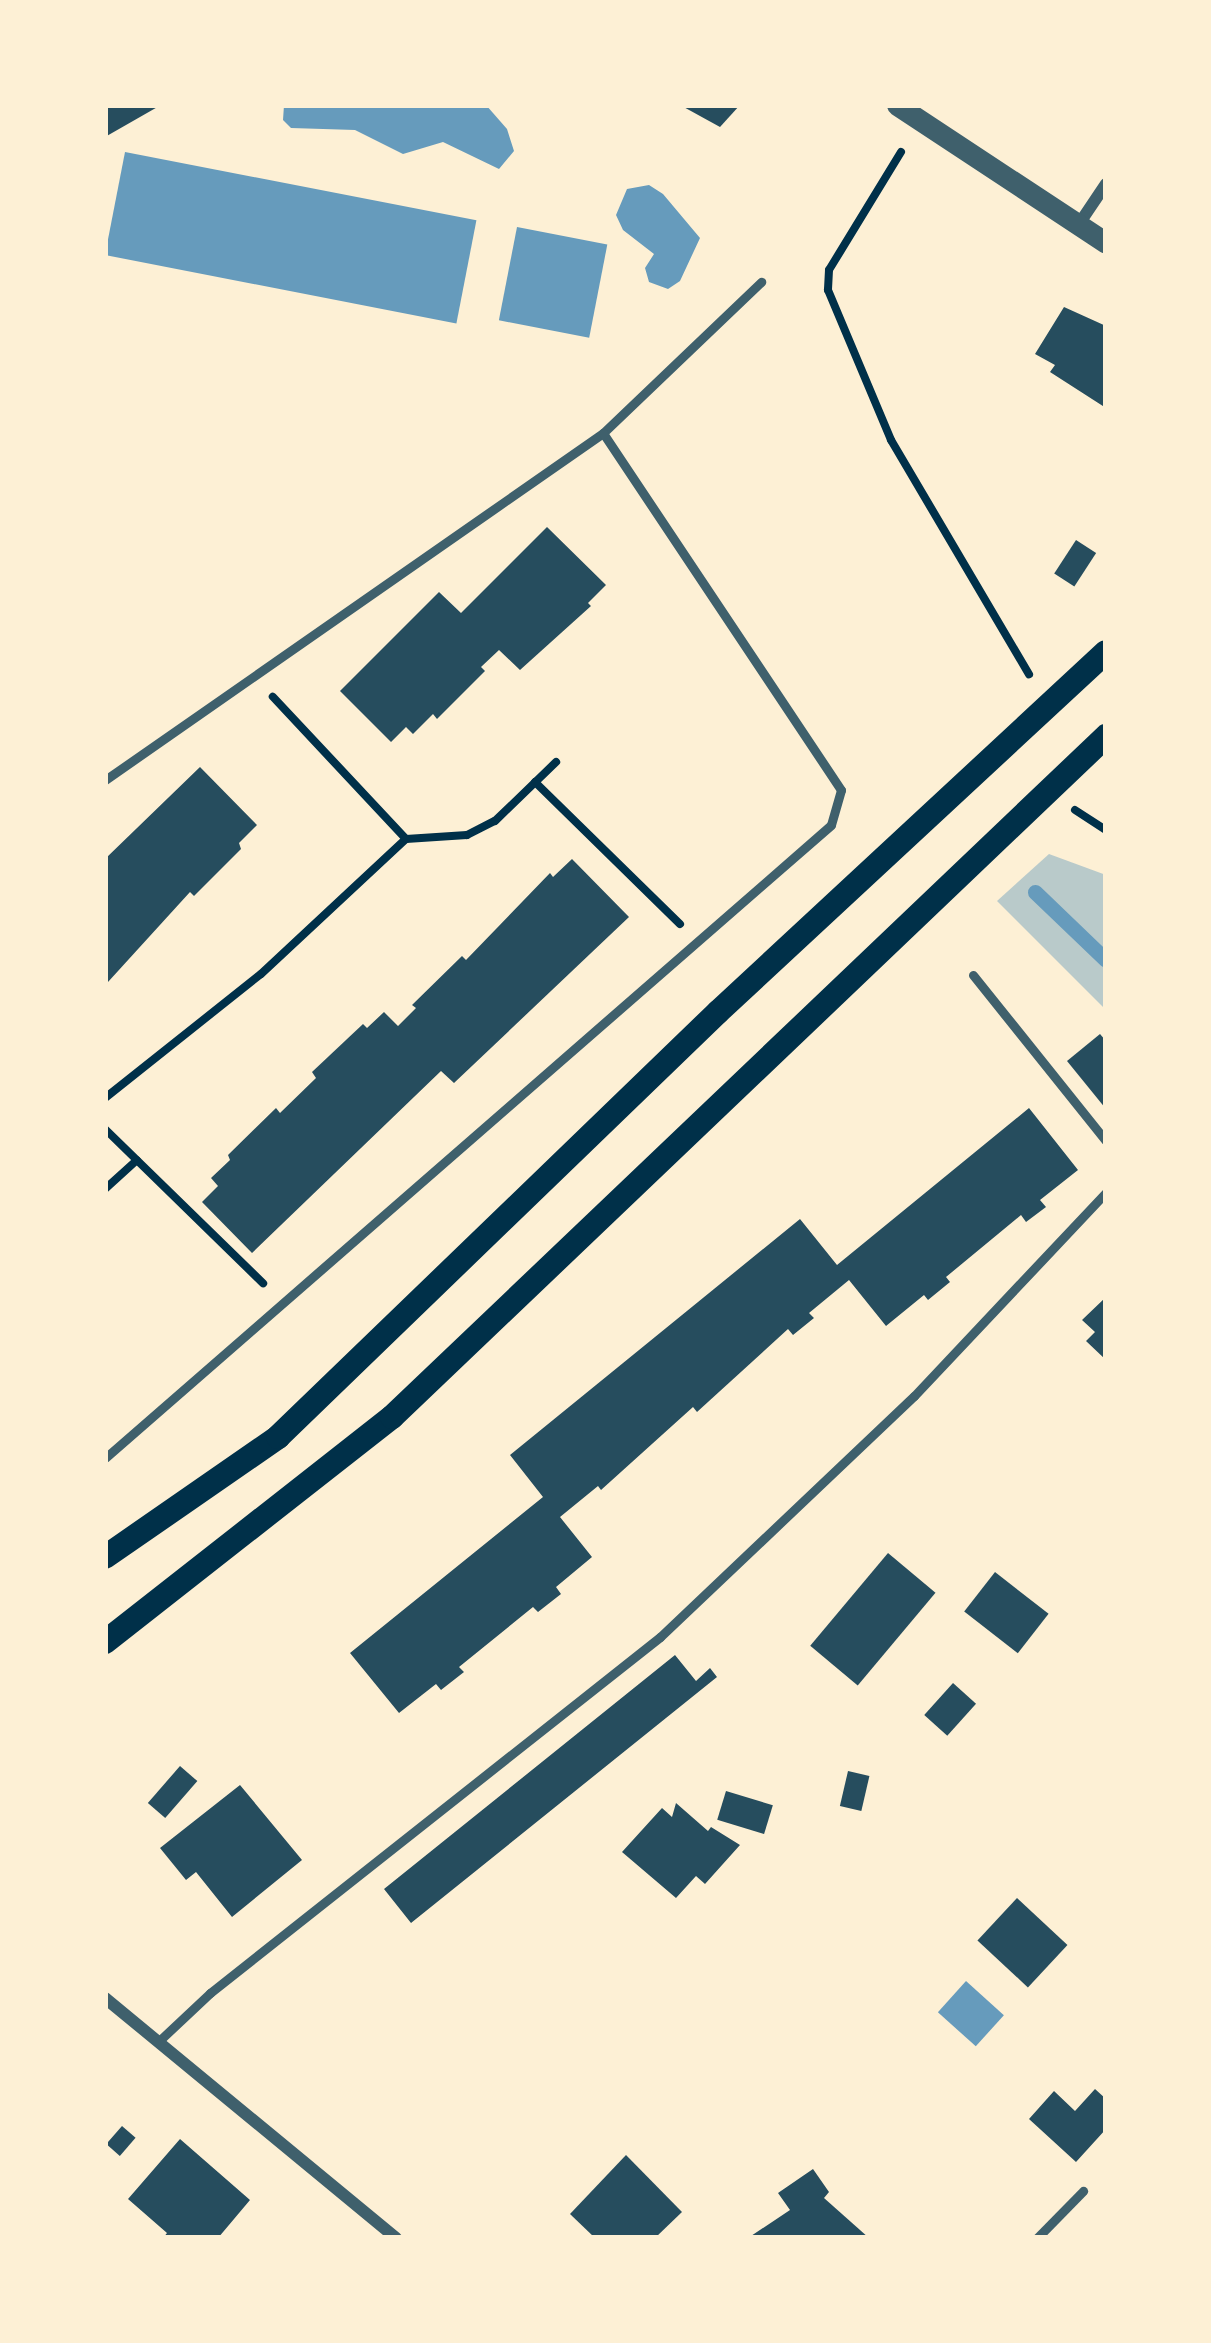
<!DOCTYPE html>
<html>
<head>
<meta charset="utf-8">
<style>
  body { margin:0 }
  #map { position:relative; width:1211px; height:2343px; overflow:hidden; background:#fdf0d5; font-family:Signika,sans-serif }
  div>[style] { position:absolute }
  .green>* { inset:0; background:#b9caca }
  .water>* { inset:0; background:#669bbc; transform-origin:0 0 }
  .stream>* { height:15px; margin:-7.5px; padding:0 7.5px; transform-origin:7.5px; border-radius:7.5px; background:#669bbc }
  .building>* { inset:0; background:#264d5e; transform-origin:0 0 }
  .path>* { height:8px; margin:-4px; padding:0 4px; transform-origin:4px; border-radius:4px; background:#003049 }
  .service>* { height:9px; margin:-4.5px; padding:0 4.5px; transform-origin:4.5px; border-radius:4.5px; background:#3f606c }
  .minor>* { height:12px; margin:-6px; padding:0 6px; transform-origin:6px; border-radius:6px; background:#3f606c }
  .tertiary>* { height:21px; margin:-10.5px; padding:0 10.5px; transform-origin:10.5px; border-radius:10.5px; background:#3f606c }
  .secondary>* { height:24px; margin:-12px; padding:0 12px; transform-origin:12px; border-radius:12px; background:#003049 }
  span { translate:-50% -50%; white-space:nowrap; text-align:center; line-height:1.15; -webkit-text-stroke:10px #fdf0d5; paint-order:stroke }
  .frame { position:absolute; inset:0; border:108px solid #fdf0d5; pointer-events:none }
</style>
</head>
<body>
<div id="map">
  <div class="green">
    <i style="clip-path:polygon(1049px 854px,1106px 875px,1106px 1010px,997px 901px)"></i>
  </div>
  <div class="water">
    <i style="clip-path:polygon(284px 105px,486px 105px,507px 129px,514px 151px,499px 169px,443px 142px,403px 154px,355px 130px,291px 128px,283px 120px)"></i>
    <i style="left:125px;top:152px;width:358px;height:105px;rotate:11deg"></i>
    <i style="clip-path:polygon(649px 185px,663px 194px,700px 238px,680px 281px,668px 289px,649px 282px,645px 268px,654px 254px,623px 230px,616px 215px,627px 189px)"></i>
    <i style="left:517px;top:227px;width:92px;height:95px;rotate:11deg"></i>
    <i style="left:966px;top:1981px;width:51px;height:42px;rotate:42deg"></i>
  </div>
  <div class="stream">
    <i style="left:1035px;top:892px;width:98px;rotate:43.8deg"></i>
  </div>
  <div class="building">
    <i style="clip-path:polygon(105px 105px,161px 105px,105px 137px)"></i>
    <i style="clip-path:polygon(680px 105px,740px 105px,720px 127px)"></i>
    <i style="clip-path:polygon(1064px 307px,1106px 326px,1106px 408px,1050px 372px,1055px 365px,1035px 354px)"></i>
    <i style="clip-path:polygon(547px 527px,606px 585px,588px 603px,591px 606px,520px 670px,499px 650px,481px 667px,485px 671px,437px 719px,433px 714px,413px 734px,406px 727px,391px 742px,340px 691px,439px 592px,461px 613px)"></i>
    <i style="left:1076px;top:540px;width:24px;height:40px;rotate:33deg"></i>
    <i style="clip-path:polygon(200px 767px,257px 825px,239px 843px,241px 849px,194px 896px,190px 892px,108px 982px,105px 859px)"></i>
    <i style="clip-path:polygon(572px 859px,629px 917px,454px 1083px,441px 1071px,252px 1253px,202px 1202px,218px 1186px,211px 1178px,230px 1160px,228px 1155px,276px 1108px,280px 1113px,316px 1078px,312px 1072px,363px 1024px,367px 1028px,384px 1012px,398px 1026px,416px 1008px,412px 1005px,462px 956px,466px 960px,550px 873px,553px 877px)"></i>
    <i style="clip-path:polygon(1100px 1034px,1106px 1041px,1106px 1109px,1067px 1061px)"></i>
    <i style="clip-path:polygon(1029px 1108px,1078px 1170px,1040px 1200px,1046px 1207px,1026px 1222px,1021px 1215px,946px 1277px,950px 1282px,928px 1300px,924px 1295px,886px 1326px,849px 1280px,809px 1313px,814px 1318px,793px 1335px,788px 1329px,697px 1412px,693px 1407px,601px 1490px,598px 1486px,560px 1517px,592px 1557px,556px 1587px,561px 1594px,538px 1612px,533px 1607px,459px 1667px,464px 1672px,441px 1690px,436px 1684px,399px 1713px,350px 1653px,543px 1497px,510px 1455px,800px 1219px,837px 1265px)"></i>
    <i style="clip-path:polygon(1106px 1297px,1106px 1360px,1086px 1341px,1095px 1332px,1082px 1320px)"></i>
    <i style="left:888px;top:1553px;width:62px;height:121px;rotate:40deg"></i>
    <i style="left:995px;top:1572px;width:68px;height:50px;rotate:38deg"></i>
    <i style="clip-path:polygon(675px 1655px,696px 1681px,710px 1668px,717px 1677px,411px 1923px,384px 1889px)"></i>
    <i style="left:953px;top:1683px;width:31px;height:43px;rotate:42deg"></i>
    <i style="left:180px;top:1766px;width:23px;height:49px;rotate:41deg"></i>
    <i style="left:848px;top:1771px;width:22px;height:36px;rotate:13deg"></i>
    <i style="clip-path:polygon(240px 1785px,302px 1860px,232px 1917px,196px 1872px,186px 1880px,160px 1848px)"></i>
    <i style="left:726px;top:1791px;width:49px;height:30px;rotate:17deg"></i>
    <i style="clip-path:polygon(676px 1803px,708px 1831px,711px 1827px,740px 1845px,705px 1884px,696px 1876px,676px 1898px,622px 1852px,662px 1808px,672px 1817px)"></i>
    <i style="left:1017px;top:1898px;width:69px;height:58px;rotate:43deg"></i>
    <i style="clip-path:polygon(1095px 2089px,1106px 2099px,1106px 2129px,1076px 2162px,1029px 2119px,1054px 2091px,1075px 2111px)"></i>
    <i style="left:122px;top:2126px;width:18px;height:24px;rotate:41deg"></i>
    <i style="clip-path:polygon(180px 2139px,250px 2200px,218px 2238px,163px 2238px,167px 2233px,128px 2199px)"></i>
    <i style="clip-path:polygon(626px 2155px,682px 2212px,655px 2238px,595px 2238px,570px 2214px)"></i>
    <i style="clip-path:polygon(813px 2169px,829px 2192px,824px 2198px,869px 2238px,748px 2238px,790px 2210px,778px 2193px)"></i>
  </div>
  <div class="path">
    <i style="left:901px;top:152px;width:138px;rotate:121.4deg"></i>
    <i style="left:829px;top:270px;width:20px;rotate:93deg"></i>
    <i style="left:828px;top:290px;width:163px;rotate:67.2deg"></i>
    <i style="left:891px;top:440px;width:272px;rotate:59.5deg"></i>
    <i style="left:535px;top:782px;width:203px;rotate:44.4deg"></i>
    <i style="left:1075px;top:810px;width:37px;rotate:33deg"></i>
    <i style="left:406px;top:839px;width:61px;rotate:-3.8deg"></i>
    <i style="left:467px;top:835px;width:31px;rotate:-27deg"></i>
    <i style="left:495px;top:821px;width:85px;rotate:-44deg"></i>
    <i style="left:105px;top:1098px;width:199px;rotate:-38.5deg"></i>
    <i style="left:261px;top:974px;width:198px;rotate:-43deg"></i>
    <i style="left:406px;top:839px;width:195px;rotate:-133.1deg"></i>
    <i style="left:105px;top:1129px;width:221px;rotate:44.3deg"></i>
    <i style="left:105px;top:1189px;width:43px;rotate:-42.2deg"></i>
  </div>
  <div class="service">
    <i style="left:603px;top:433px;width:219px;rotate:-43.7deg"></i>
    <i style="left:105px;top:780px;width:607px;rotate:-34.87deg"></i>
    <i style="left:603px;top:433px;width:429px;rotate:56.3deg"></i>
    <i style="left:841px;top:790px;width:36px;rotate:106deg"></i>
    <i style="left:831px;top:825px;width:963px;rotate:138.91deg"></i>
    <i style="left:973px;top:975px;width:213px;rotate:51.3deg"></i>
    <i style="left:160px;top:2040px;width:69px;rotate:-43.2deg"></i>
    <i style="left:210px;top:1993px;width:574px;rotate:-38.35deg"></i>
    <i style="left:660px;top:1637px;width:350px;rotate:-43.5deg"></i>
    <i style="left:914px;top:1396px;width:280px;rotate:-46.7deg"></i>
    <i style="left:1037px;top:2238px;width:66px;rotate:-45.6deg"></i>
  </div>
  <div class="minor">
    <i style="left:1079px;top:224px;width:48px;rotate:-56deg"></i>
    <i style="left:105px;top:1998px;width:377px;rotate:39.5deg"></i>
  </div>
  <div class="tertiary">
    <i style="left:897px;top:105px;width:250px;rotate:33.4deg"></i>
  </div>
  <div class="secondary">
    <i style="left:105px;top:1557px;width:211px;rotate:-34.7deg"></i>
    <i style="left:278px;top:1437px;width:612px;rotate:-44.01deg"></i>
    <i style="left:718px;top:1012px;width:529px;rotate:-42.86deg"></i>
    <i style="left:105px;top:1642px;width:365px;rotate:-38.1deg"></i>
    <i style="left:392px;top:1417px;width:987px;rotate:-43.64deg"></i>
  </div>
  <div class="frame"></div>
</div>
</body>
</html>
